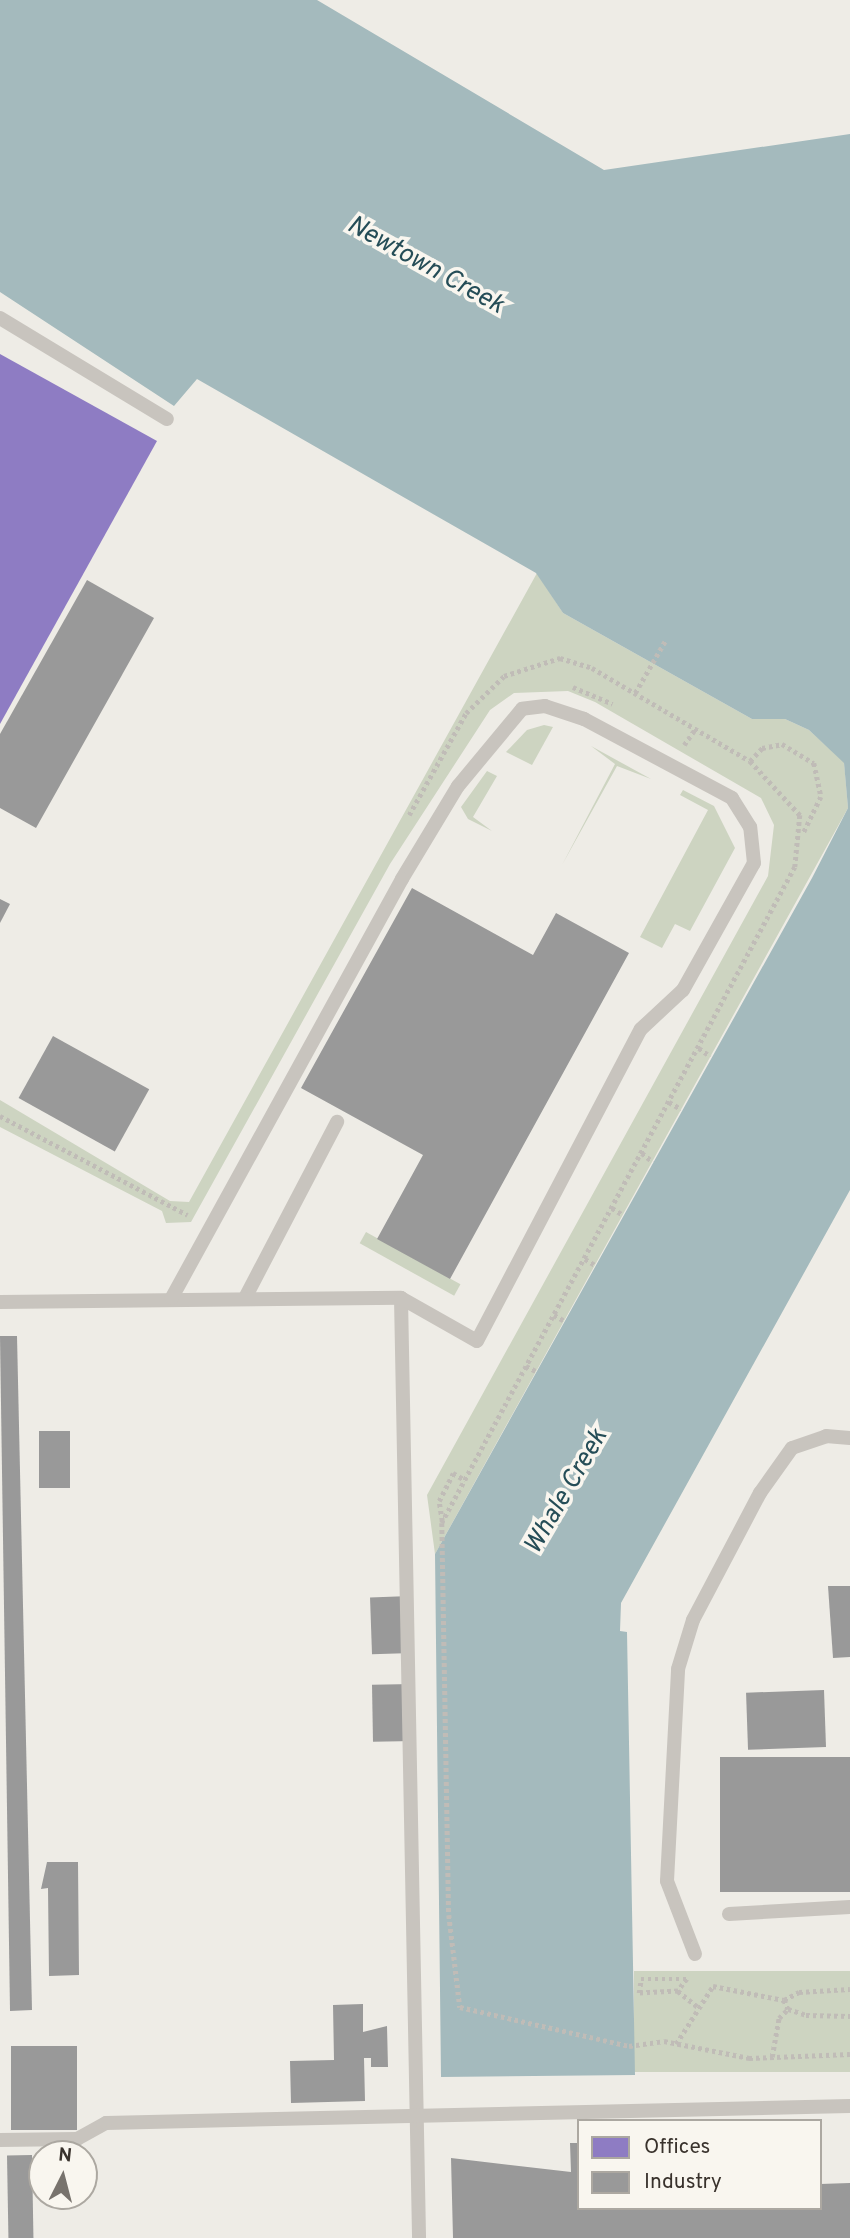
<!DOCTYPE html>
<style>
body{margin:0}
#map{position:relative;width:850px;height:2238px;overflow:hidden;background:#eeece6;font-family:Overpass,sans-serif}
div>[style]{position:absolute}
.green>*{inset:0;background:#cdd4c1;transform-origin:0 0}
.water>*{inset:0;background:#a4babd}
.offices>*{inset:0;background:#8e7cc3}
.industry>*{inset:0;background:#999;transform-origin:0 0}
.path>*{height:4.5px;margin-top:-2.25px;transform-origin:0;background:repeating-linear-gradient(90deg,#c0bcb7 0 3.5px,transparent 0 7px)}
.service>*{height:14px;margin:-7px;padding:0 7px;transform-origin:7px;border-radius:7px;background:#c8c4be}
span{translate:-50% -50%;white-space:nowrap;text-align:center;line-height:1.15;-webkit-text-stroke:7px #f9f6ef;paint-order:stroke}
.water-label{font-size:26px;color:#254d57;font-style:italic}
.legend{position:absolute;left:577px;top:2119px;width:245px;height:91px;box-sizing:border-box;background:#f9f6ef;border:2px solid #aca8a1;margin:0;padding:9px 12px;list-style:none;font-size:21px;color:#39322c}
.legend li{display:flex;align-items:center;gap:14px;height:35px}
.legend b{width:35px;border:2px solid #aca8a1}
.north{position:absolute;left:28px;top:2140px;width:70px;height:70px;box-sizing:border-box;background:#f9f6ef;border:2px solid #aca8a1;border-radius:50%;rotate:6deg;font-size:19px;font-weight:700;line-height:28px;text-align:center;color:#39322c}
.north::after{content:'';display:block;margin:auto;width:24px;height:32px;background:#78736d;clip-path:polygon(50% 0,100% 100%,50% 72%,0 100%)}
</style>
<div id="map">
<div class="green">
<div style="clip-path:polygon(537px 573px,563px 613px,752px 719px,785px 719px,809px 730px,844px 762px,848px 808px,435px 1554px,427px 1495px,768px 876px,774px 825px,761px 798px,595px 702px,568px 691px,514px 693px,490px 710px,390px 864px,191px 1222px,166px 1223px,162px 1211px,0 1127px,0 1100px,170px 1201px,189px 1202px)"></div>
<div style="clip-path:polygon(544px 725px,553px 727px,532px 765px,506px 752px,527px 730px)"></div>
<div style="clip-path:polygon(591px 746px,651px 779px,617px 766px,562px 865px,615px 764px)"></div>
<div style="clip-path:polygon(487px 771px,497px 776px,473px 817px,492px 831px,468px 819px,461px 807px)"></div>
<div style="clip-path:polygon(683px 790px,714px 806px,735px 848px,690px 931px,675px 924px,662px 948px,640px 937px,708px 810px,680px 795px)"></div>
<div style="left:366px;top:1232px;width:108px;height:13px;rotate:29deg"></div>
<div style="left:850px;top:1971px;width:101px;height:216px;rotate:90deg"></div>
</div>
<div class="water">
<div style="clip-path:polygon(0 0,317px 0,604px 170px,850px 134px,850px 1190px,621px 1603px,620px 1631px,627px 1632px,635px 2075px,441px 2077px,435px 1554px,812px 878px,848px 808px,844px 763px,809px 730px,785px 719px,752px 719px,563px 613px,536px 573px,197px 379px,174px 406px,0 292px)"></div>
</div>
<div class="offices">
<div style="clip-path:polygon(0 354px,157px 441px,0 724px)"></div>
</div>
<div class="industry">
<div style="clip-path:polygon(87px 580px,154px 618px,36px 828px,0 808px,0 734px)"></div>
<div style="clip-path:polygon(412px 888px,533px 955px,556px 913px,629px 953px,450px 1279px,377px 1239px,423px 1155px,301px 1088px)"></div>
<div style="clip-path:polygon(0 899px,10px 904px,0 923px)"></div>
<div style="left:53px;top:1036px;width:110px;height:71px;rotate:29deg"></div>
<div style="clip-path:polygon(0 1336px,17px 1336px,32px 2010px,10px 2011px)"></div>
<div style="left:39px;top:1431px;width:31px;height:57px"></div>
<div style="clip-path:polygon(828px 1586px,850px 1586px,850px 1657px,833px 1658px)"></div>
<div style="left:410px;top:1596px;width:57px;height:40px;rotate:88deg"></div>
<div style="left:413px;top:1684px;width:57px;height:41px;rotate:89deg"></div>
<div style="left:824px;top:1690px;width:57px;height:78px;rotate:88deg"></div>
<div style="left:850px;top:1757px;width:135px;height:130px;rotate:90deg"></div>
<div style="clip-path:polygon(47px 1862px,78px 1862px,79px 1975px,49px 1976px,48px 1888px,41px 1889px)"></div>
<div style="clip-path:polygon(363px 2004px,363px 2032px,387px 2026px,388px 2067px,371px 2067px,371px 2058px,364px 2058px,365px 2101px,291px 2103px,290px 2061px,334px 2060px,333px 2005px)"></div>
<div style="left:11px;top:2046px;width:66px;height:84px"></div>
<div style="clip-path:polygon(570px 2143px,579px 2143px,579px 2208px,820px 2208px,820px 2184px,850px 2183px,850px 2238px,453px 2238px,451px 2158px,571px 2172px)"></div>
<div style="left:32px;top:2155px;width:83px;height:25px;rotate:89deg"></div>
</div>
<div class="path">
<div style="left:573px;top:687px;width:43px;rotate:23deg"></div>
<div style="left:635px;top:693px;width:60px;rotate:-60deg"></div>
<div style="left:684px;top:745px;width:19px;rotate:-55deg"></div>
<div style="left:750px;top:761px;width:18px;rotate:-47deg"></div>
<div style="left:762px;top:748px;width:20px;rotate:-11deg"></div>
<div style="left:782px;top:744px;width:37px;rotate:31deg"></div>
<div style="left:814px;top:763px;width:35px;rotate:78deg"></div>
<div style="left:821px;top:797px;width:41px;rotate:115.9deg"></div>
<div style="left:409px;top:815px;width:117px;rotate:-60.8deg"></div>
<div style="left:466px;top:713px;width:53px;rotate:-44.2deg"></div>
<div style="left:504px;top:676px;width:59px;rotate:-17.8deg"></div>
<div style="left:560px;top:658px;width:34px;rotate:17deg"></div>
<div style="left:592px;top:668px;width:183px;rotate:30.5deg"></div>
<div style="left:750px;top:761px;width:74px;rotate:47.2deg"></div>
<div style="left:800px;top:815px;width:52px;rotate:95.5deg"></div>
<div style="left:795px;top:867px;width:745px;rotate:118.29deg"></div>
<div style="left:442px;top:1523px;width:392px;rotate:89deg"></div>
<div style="left:449px;top:1915px;width:93px;rotate:83.2deg"></div>
<div style="left:460px;top:2007px;width:173px;rotate:13deg"></div>
<div style="left:629px;top:2046px;width:35px;rotate:-8deg"></div>
<div style="left:664px;top:2041px;width:87px;rotate:11.3deg"></div>
<div style="left:749px;top:2058px;width:101px;rotate:-2.3deg"></div>
<div style="left:699px;top:1048px;width:14px;rotate:36deg"></div>
<div style="left:669px;top:1102px;width:14px;rotate:30deg"></div>
<div style="left:0;top:1116px;width:212px;rotate:27.8deg"></div>
<div style="left:642px;top:1153px;width:14px;rotate:39deg"></div>
<div style="left:612px;top:1208px;width:13px;rotate:32deg"></div>
<div style="left:585px;top:1259px;width:12px;rotate:31deg"></div>
<div style="left:554px;top:1315px;width:13px;rotate:29deg"></div>
<div style="left:526px;top:1366px;width:11px;rotate:27deg"></div>
<div style="left:442px;top:1521px;width:20px;rotate:-99deg"></div>
<div style="left:439px;top:1501px;width:31px;rotate:-63deg"></div>
<div style="left:453px;top:1473px;width:14px;rotate:30deg"></div>
<div style="left:678px;top:1991px;width:39px;rotate:177deg"></div>
<div style="left:639px;top:1993px;width:14px;rotate:-82deg"></div>
<div style="left:641px;top:1979px;width:46px"></div>
<div style="left:687px;top:1979px;width:15px;rotate:127deg"></div>
<div style="left:678px;top:1991px;width:26px;rotate:39deg"></div>
<div style="left:784px;top:2000px;width:10px;rotate:66deg"></div>
<div style="left:788px;top:2009px;width:19px;rotate:18deg"></div>
<div style="left:806px;top:2015px;width:44px;rotate:1.3deg"></div>
<div style="left:676px;top:2044px;width:69px;rotate:-57.5deg"></div>
<div style="left:713px;top:1986px;width:72px;rotate:11.2deg"></div>
<div style="left:784px;top:2000px;width:17px;rotate:-28deg"></div>
<div style="left:799px;top:1992px;width:51px;rotate:-3.4deg"></div>
<div style="left:772px;top:2057px;width:40px;rotate:-80deg"></div>
<div style="left:779px;top:2018px;width:13px;rotate:-45deg"></div>
</div>
<div class="service">
<div style="left:0;top:318px;width:195px;rotate:31.2deg"></div>
<div style="left:245px;top:1298px;width:199px;rotate:-62.4deg"></div>
<div style="left:401px;top:1298px;width:940px;rotate:88.9deg"></div>
<div style="left:0;top:1302px;width:401px;rotate:-0.6deg"></div>
<div style="left:401px;top:1298px;width:87px;rotate:29.5deg"></div>
<div style="left:477px;top:1341px;width:352px;rotate:-62.3deg"></div>
<div style="left:641px;top:1029px;width:57px;rotate:-42.9deg"></div>
<div style="left:683px;top:990px;width:145px;rotate:-60.8deg"></div>
<div style="left:754px;top:863px;width:36px;rotate:-96deg"></div>
<div style="left:750px;top:827px;width:34px;rotate:-122deg"></div>
<div style="left:732px;top:798px;width:168px;rotate:-151.9deg"></div>
<div style="left:584px;top:719px;width:41px;rotate:-161.6deg"></div>
<div style="left:545px;top:706px;width:23px;rotate:173deg"></div>
<div style="left:522px;top:709px;width:100px;rotate:129.7deg"></div>
<div style="left:458px;top:786px;width:109px;rotate:121.1deg"></div>
<div style="left:402px;top:879px;width:478px;rotate:118.8deg"></div>
<div style="left:729px;top:1914px;width:121px;rotate:-3.3deg"></div>
<div style="left:695px;top:1954px;width:78px;rotate:-111deg"></div>
<div style="left:667px;top:1881px;width:212px;rotate:-87deg"></div>
<div style="left:678px;top:1669px;width:51px;rotate:-73deg"></div>
<div style="left:693px;top:1620px;width:144px;rotate:-62.2deg"></div>
<div style="left:760px;top:1493px;width:55px;rotate:-54.6deg"></div>
<div style="left:792px;top:1448px;width:36px;rotate:-19deg"></div>
<div style="left:826px;top:1436px;width:24px;rotate:5deg"></div>
<div style="left:0;top:2140px;width:77px;rotate:-0.7deg"></div>
<div style="left:77px;top:2139px;width:33px;rotate:-29deg"></div>
<div style="left:106px;top:2123px;width:744px;rotate:-1.31deg"></div>
</div>
<div class="water-label">
<span style="left:425px;top:266px;rotate:29deg">Newtown Creek</span>
<span style="left:567px;top:1492px;rotate:-60deg">Whale Creek</span>
</div>
<ul class="legend">
<li><b style="height:19px;background:#8e7cc3"></b>Offices</li>
<li><b style="height:19px;background:#999"></b>Industry</li>
</ul>
<div class="north">N</div>
</div>
